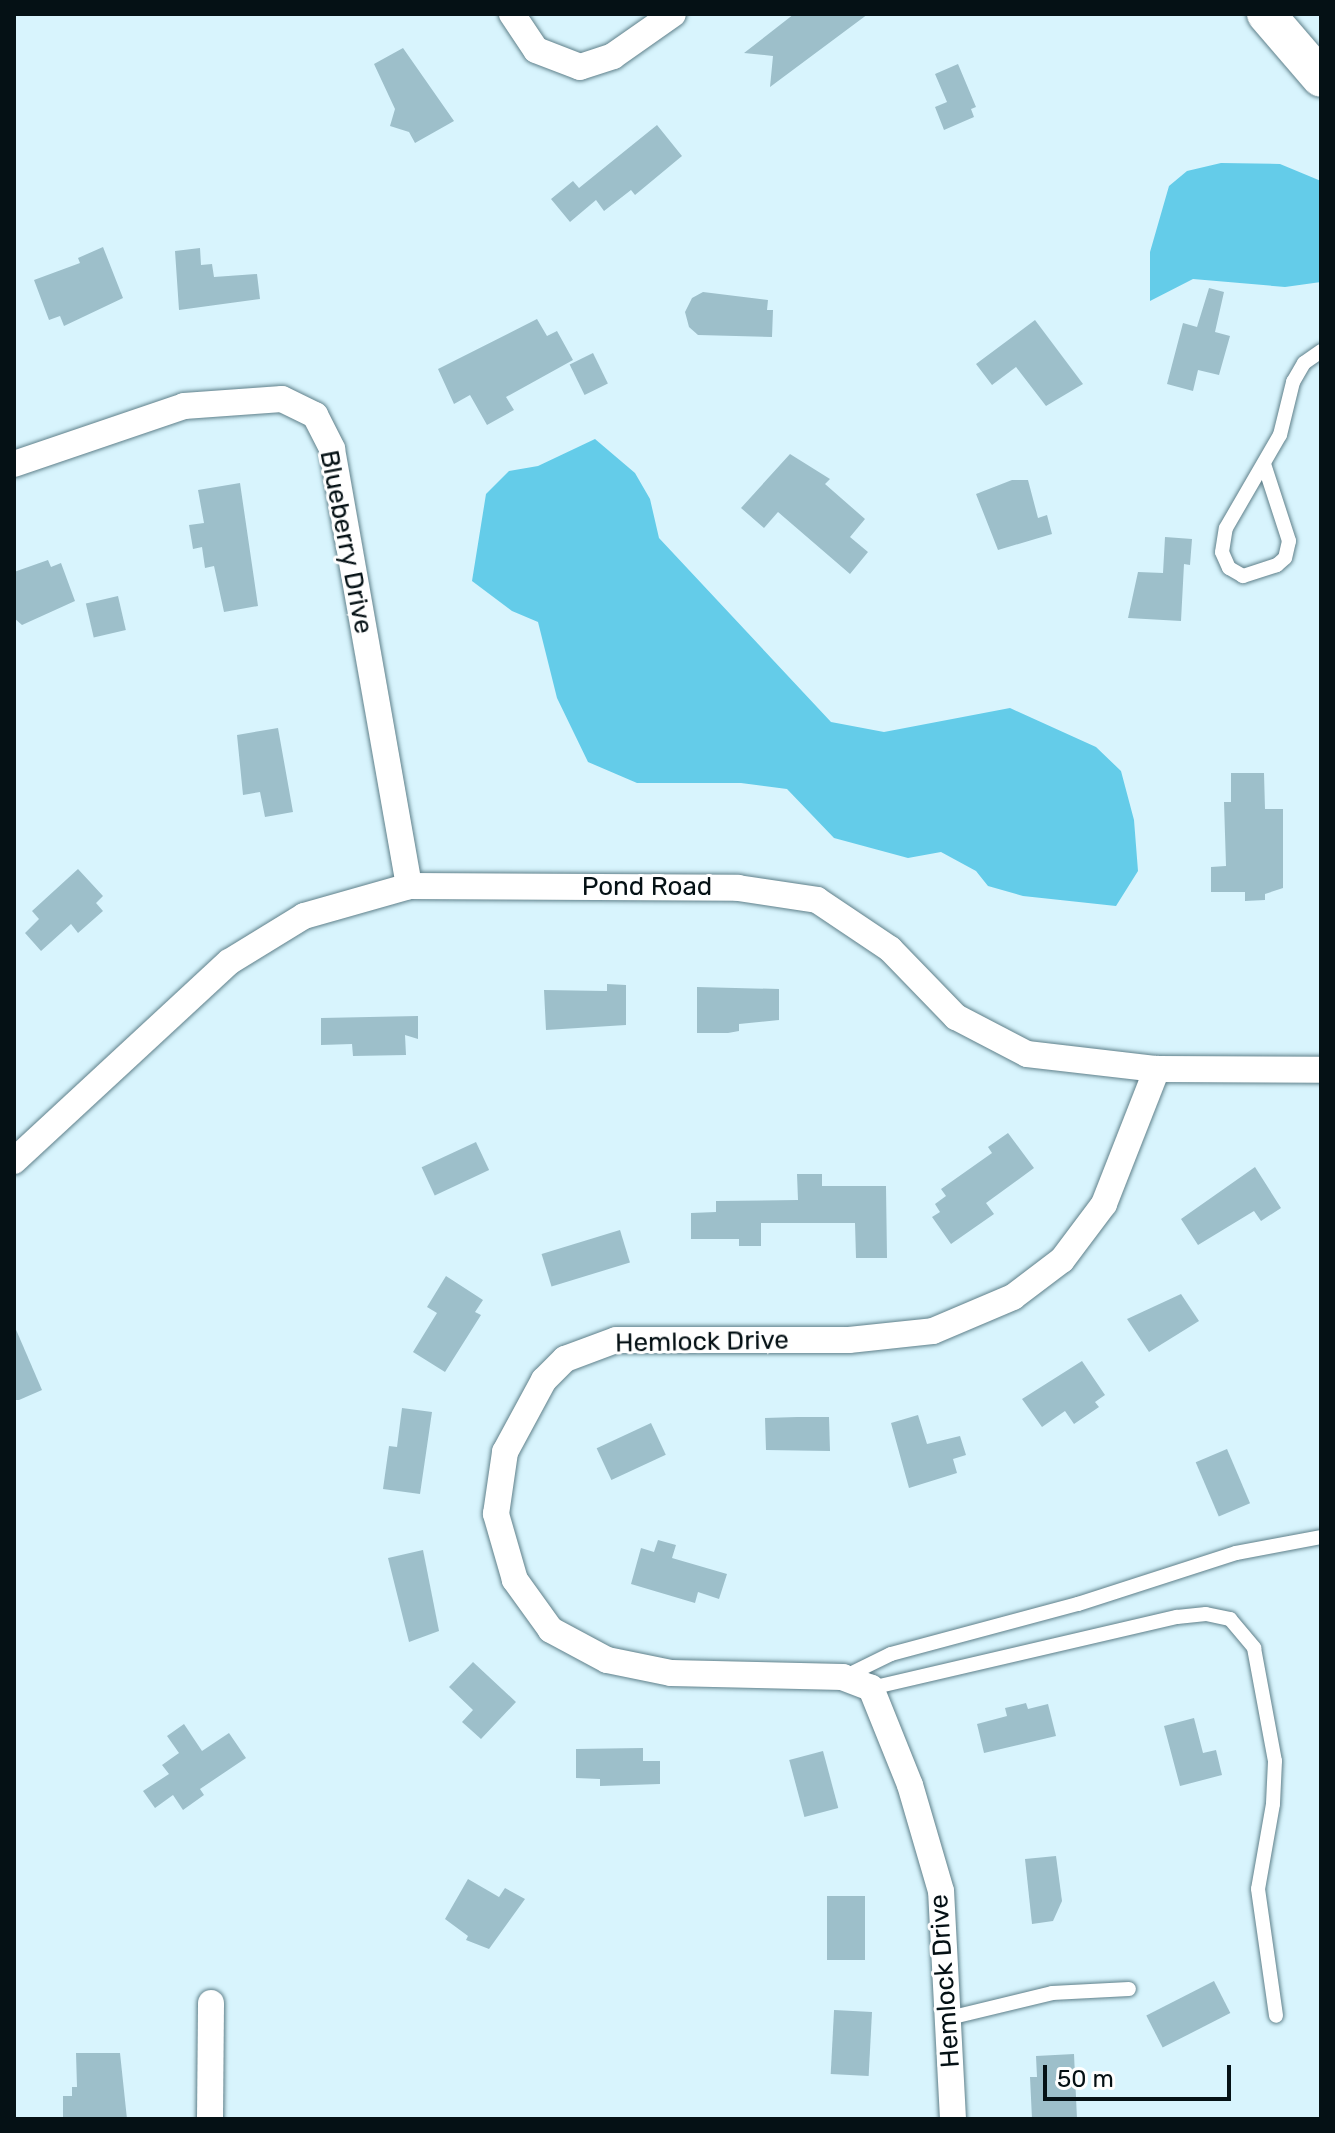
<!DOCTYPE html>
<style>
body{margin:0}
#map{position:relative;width:1335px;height:2133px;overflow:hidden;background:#d8f4fd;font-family:Rubik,sans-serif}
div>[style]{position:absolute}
.water>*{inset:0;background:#64cce9}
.building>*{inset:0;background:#9dbfca;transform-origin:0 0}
.roads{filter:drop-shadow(0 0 2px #5f808a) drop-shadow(0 0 2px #5f808a)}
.lane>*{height:14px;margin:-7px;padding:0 7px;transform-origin:7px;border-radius:7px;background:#fff}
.street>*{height:26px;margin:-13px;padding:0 13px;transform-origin:13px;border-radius:13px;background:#fff}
.secondary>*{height:38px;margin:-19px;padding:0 19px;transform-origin:19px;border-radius:19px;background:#fff}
span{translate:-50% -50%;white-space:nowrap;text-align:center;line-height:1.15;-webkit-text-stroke:6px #fff;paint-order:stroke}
.street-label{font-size:26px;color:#051115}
.frame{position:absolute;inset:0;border:16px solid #051115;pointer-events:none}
.scale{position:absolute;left:1043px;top:2065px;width:188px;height:36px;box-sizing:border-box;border:4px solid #051115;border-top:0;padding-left:10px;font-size:24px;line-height:28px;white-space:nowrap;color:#051115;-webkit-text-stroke:6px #fff;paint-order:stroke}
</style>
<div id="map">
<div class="water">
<div style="clip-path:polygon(1221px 163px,1280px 164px,1321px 181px,1321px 282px,1285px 287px,1193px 279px,1150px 301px,1150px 252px,1169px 186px,1187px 171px)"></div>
<div style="clip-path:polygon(595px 439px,635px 473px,650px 499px,659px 538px,831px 722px,884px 732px,1010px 708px,1096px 747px,1121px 771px,1134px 820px,1138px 871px,1116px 906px,1023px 896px,988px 886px,976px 871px,941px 852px,908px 858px,834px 838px,787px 789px,741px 783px,637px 783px,588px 762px,557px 698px,538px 622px,512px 611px,472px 581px,486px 494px,509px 471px,538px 466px)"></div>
</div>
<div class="building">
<div style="clip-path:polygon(794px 14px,868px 14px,770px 87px,773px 56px,744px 53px)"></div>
<div style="clip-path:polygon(403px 48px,454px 121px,415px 143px,409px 132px,390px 126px,395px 109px,374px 64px)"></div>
<div style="clip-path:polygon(958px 64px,976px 107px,971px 109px,974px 117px,944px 130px,935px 107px,947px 102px,935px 74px)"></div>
<div style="clip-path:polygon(657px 125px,682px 156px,635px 195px,631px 190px,604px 211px,596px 200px,570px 222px,551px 199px,573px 181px,579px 188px)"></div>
<div style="clip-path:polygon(103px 247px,123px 298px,64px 326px,60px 316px,49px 320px,34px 280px,80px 263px,78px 258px)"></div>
<div style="clip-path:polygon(200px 248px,201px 265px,212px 264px,214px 277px,257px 274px,260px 299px,179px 310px,175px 251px)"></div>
<div style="clip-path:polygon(1209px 288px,1224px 292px,1215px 332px,1230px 336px,1219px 375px,1198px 370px,1193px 391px,1167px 384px,1183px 323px,1197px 327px)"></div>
<div style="clip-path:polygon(703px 292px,768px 300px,767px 310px,773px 310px,772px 337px,698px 335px,689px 327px,685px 312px,692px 298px)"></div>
<div style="clip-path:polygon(537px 319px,547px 336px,557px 331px,573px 360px,506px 397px,514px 410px,487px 425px,470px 395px,454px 404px,438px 369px)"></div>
<div style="clip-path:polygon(1035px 320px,1083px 384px,1046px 406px,1016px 367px,992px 385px,976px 364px)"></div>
<div style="left:593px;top:353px;width:34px;height:26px;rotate:64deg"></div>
<div style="clip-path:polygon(790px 454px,830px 479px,825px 484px,865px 519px,850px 537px,868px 552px,850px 574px,778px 512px,764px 528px,741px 508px)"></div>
<div style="clip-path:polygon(1012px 480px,1028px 480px,1038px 518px,1047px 515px,1052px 534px,998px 550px,976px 494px)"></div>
<div style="clip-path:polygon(240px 483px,258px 606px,224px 612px,214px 566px,205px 568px,202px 547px,193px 549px,189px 525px,204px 523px,198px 490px)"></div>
<div style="clip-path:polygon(1165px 537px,1192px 539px,1190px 565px,1184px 564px,1181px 621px,1128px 618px,1138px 572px,1163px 573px)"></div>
<div style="clip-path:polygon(48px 560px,51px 567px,61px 563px,75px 601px,22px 625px,14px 618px,14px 572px)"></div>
<div style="left:118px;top:596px;width:35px;height:33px;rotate:77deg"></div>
<div style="clip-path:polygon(278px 728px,293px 812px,265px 817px,260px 792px,243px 795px,237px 735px)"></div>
<div style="clip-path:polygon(1231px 773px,1264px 773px,1265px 809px,1283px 809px,1283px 888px,1265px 894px,1265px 900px,1245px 901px,1245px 892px,1211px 892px,1211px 867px,1226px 866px,1224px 802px,1231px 802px)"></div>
<div style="clip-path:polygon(78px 869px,103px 896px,96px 903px,103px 911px,78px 933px,71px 924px,41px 951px,25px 933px,39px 919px,32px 911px)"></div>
<div style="clip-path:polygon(607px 984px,626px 985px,626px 1025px,546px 1030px,544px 990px,607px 991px)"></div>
<div style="clip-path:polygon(697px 987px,779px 989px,779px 1020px,739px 1024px,739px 1031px,728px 1033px,697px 1033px)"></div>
<div style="clip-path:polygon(418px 1016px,418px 1039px,405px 1035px,406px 1055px,353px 1056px,352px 1044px,321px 1045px,321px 1018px)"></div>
<div style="clip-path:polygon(1008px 1133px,1034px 1168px,986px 1203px,994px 1214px,951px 1244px,932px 1217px,940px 1212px,935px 1204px,946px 1196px,941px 1189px,992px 1153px,988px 1147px)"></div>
<div style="left:476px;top:1142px;width:31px;height:60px;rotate:65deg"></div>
<div style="clip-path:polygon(1255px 1167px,1281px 1208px,1261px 1221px,1254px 1211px,1198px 1245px,1181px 1219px)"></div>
<div style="clip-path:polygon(797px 1174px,822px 1174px,822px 1186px,886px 1186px,887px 1258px,856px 1258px,855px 1223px,761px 1223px,761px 1246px,739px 1246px,739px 1239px,691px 1239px,691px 1213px,716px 1212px,716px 1201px,798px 1200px)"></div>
<div style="left:620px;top:1230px;width:34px;height:82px;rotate:73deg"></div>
<div style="clip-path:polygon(446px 1276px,483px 1300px,475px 1312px,481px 1315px,445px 1372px,413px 1352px,437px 1313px,427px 1307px)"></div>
<div style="clip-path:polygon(1181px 1294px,1199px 1321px,1149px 1352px,1127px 1319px)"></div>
<div style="clip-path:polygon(14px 1325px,42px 1390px,19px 1400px,14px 1400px)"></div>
<div style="clip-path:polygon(1082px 1361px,1105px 1395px,1095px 1402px,1099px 1407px,1074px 1424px,1065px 1411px,1042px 1427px,1022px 1399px)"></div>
<div style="clip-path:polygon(402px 1408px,432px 1412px,420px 1494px,383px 1489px,389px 1446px,397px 1447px)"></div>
<div style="clip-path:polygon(918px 1415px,927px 1444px,960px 1436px,966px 1455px,953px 1459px,957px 1473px,909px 1488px,891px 1423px)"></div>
<div style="clip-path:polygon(797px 1417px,829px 1417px,830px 1451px,766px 1450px,765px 1418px)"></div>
<div style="left:651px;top:1423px;width:35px;height:60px;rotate:65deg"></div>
<div style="left:1227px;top:1449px;width:59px;height:34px;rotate:67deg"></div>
<div style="clip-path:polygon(658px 1540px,676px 1545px,672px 1558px,727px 1574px,719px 1599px,698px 1592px,695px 1603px,631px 1584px,641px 1548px,654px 1552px)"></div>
<div style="clip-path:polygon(423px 1550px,439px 1631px,409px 1642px,388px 1558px)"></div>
<div style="clip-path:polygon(473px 1662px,516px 1702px,481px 1739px,462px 1722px,473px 1710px,449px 1687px)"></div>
<div style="clip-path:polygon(1026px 1703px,1028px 1709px,1048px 1704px,1056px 1736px,984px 1753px,977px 1724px,1007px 1716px,1005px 1708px)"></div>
<div style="clip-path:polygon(1194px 1718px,1203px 1753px,1216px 1750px,1222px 1775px,1180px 1786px,1164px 1726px)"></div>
<div style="clip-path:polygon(184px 1724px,202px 1751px,229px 1733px,246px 1758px,200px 1789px,204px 1795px,183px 1810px,173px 1795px,155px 1808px,143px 1791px,169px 1774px,162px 1765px,179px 1753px,167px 1736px)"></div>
<div style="clip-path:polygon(643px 1748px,643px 1761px,660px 1761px,660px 1784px,600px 1786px,600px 1779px,576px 1778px,576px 1749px)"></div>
<div style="left:823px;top:1751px;width:59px;height:35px;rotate:75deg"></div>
<div style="clip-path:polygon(1056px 1856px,1062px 1901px,1053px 1921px,1032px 1924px,1025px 1859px)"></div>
<div style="clip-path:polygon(468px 1879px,499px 1897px,505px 1888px,525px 1899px,489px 1949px,466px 1940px,468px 1936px,445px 1919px)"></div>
<div style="left:865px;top:1896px;width:64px;height:38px;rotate:90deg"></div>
<div style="left:1214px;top:1981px;width:36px;height:76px;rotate:63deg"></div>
<div style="left:872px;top:2012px;width:64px;height:38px;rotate:93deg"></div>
<div style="clip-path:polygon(76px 2053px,120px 2053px,127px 2119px,63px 2119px,63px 2096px,72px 2096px,72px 2087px,77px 2087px)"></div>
<div style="clip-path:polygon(1074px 2054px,1077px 2119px,1032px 2119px,1030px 2077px,1037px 2077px,1036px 2056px)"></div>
</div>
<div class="roads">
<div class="lane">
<div style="left:1264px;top:464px;width:81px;rotate:72deg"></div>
<div style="left:1289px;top:541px;width:17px;rotate:103deg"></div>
<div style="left:1285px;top:558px;width:11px;rotate:139deg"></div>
<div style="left:1277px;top:565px;width:36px;rotate:162deg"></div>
<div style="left:1243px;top:576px;width:16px;rotate:-150deg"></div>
<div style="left:1229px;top:568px;width:17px;rotate:-114deg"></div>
<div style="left:1222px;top:552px;width:24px;rotate:-81deg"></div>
<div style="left:1226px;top:528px;width:108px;rotate:-59.9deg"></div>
<div style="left:1280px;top:435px;width:55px;rotate:-76.2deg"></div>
<div style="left:1293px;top:382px;width:22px;rotate:-60deg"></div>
<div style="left:1304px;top:363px;width:21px;rotate:-35deg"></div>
<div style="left:844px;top:1677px;width:52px;rotate:-26.1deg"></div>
<div style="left:891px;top:1654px;width:194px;rotate:-15deg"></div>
<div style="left:1078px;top:1604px;width:166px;rotate:-17.9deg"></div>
<div style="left:1236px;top:1553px;width:86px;rotate:-10.7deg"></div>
<div style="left:871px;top:1688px;width:314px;rotate:-13.1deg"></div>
<div style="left:1177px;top:1617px;width:29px;rotate:-6deg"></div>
<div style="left:1206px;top:1614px;width:25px;rotate:12deg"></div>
<div style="left:1230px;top:1619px;width:38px;rotate:50deg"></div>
<div style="left:1254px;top:1648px;width:115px;rotate:79.5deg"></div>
<div style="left:1275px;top:1761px;width:43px;rotate:92.7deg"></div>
<div style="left:1273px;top:1804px;width:86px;rotate:100deg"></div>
<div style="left:1258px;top:1889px;width:128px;rotate:81.9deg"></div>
<div style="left:949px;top:2018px;width:106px;rotate:-13.6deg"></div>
<div style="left:1052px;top:1993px;width:77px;rotate:-3deg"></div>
</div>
<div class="street">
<div style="left:512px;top:14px;width:43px;rotate:56.3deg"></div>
<div style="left:536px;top:50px;width:47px;rotate:21.1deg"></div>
<div style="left:580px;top:67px;width:35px;rotate:-18deg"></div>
<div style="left:613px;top:56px;width:73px;rotate:-35deg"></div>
<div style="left:14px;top:464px;width:180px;rotate:-18.8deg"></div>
<div style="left:184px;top:406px;width:98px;rotate:-4.1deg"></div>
<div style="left:282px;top:399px;width:37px;rotate:26deg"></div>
<div style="left:315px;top:415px;width:38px;rotate:63deg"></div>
<div style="left:332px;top:449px;width:444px;rotate:80deg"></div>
<div style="left:14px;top:1161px;width:293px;rotate:-42.8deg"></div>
<div style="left:229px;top:962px;width:88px;rotate:-31.5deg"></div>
<div style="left:304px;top:916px;width:109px;rotate:-15.9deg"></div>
<div style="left:409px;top:886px;width:329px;rotate:0.3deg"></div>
<div style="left:738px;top:888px;width:80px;rotate:8.6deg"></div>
<div style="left:817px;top:900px;width:88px;rotate:33.9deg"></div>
<div style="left:890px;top:949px;width:95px;rotate:45.9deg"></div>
<div style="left:956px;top:1017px;width:80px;rotate:27.5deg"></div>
<div style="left:1027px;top:1054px;width:131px;rotate:6.6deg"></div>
<div style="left:1157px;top:1069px;width:164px;rotate:0.3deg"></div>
<div style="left:210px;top:2119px;width:116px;rotate:-89.5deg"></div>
<div style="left:953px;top:2119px;width:228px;rotate:-93deg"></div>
<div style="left:941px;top:1891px;width:110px;rotate:-106.3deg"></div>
<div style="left:910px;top:1785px;width:105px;rotate:-111.9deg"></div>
<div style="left:871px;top:1688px;width:30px;rotate:-159deg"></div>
<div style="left:843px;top:1677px;width:172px;rotate:-178.7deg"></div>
<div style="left:671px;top:1673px;width:65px;rotate:-168.5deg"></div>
<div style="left:607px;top:1660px;width:64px;rotate:-151.8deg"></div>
<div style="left:551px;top:1630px;width:62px;rotate:-125.8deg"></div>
<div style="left:515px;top:1580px;width:69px;rotate:-106.1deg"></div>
<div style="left:496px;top:1514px;width:63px;rotate:-81.7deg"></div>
<div style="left:505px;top:1452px;width:82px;rotate:-61.6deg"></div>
<div style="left:544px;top:1380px;width:30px;rotate:-45deg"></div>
<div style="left:565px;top:1359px;width:54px;rotate:-20.4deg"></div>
<div style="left:616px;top:1340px;width:233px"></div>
<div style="left:849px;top:1340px;width:84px;rotate:-6.1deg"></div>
<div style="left:933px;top:1331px;width:87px;rotate:-23deg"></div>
<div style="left:1013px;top:1297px;width:61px;rotate:-37.1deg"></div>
<div style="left:1062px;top:1260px;width:70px;rotate:-53.1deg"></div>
<div style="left:1104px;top:1204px;width:145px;rotate:-68.6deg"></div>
</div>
<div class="secondary">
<div style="left:1266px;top:14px;width:84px;rotate:49.3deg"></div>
</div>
</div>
<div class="street-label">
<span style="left:346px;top:542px;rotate:79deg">Blueberry Drive</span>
<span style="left:647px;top:887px">Pond Road</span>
<span style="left:702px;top:1342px;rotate:-1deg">Hemlock Drive</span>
<span style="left:945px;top:1981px;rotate:-94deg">Hemlock Drive</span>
</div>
<div class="frame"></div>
<div class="scale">50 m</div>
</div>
